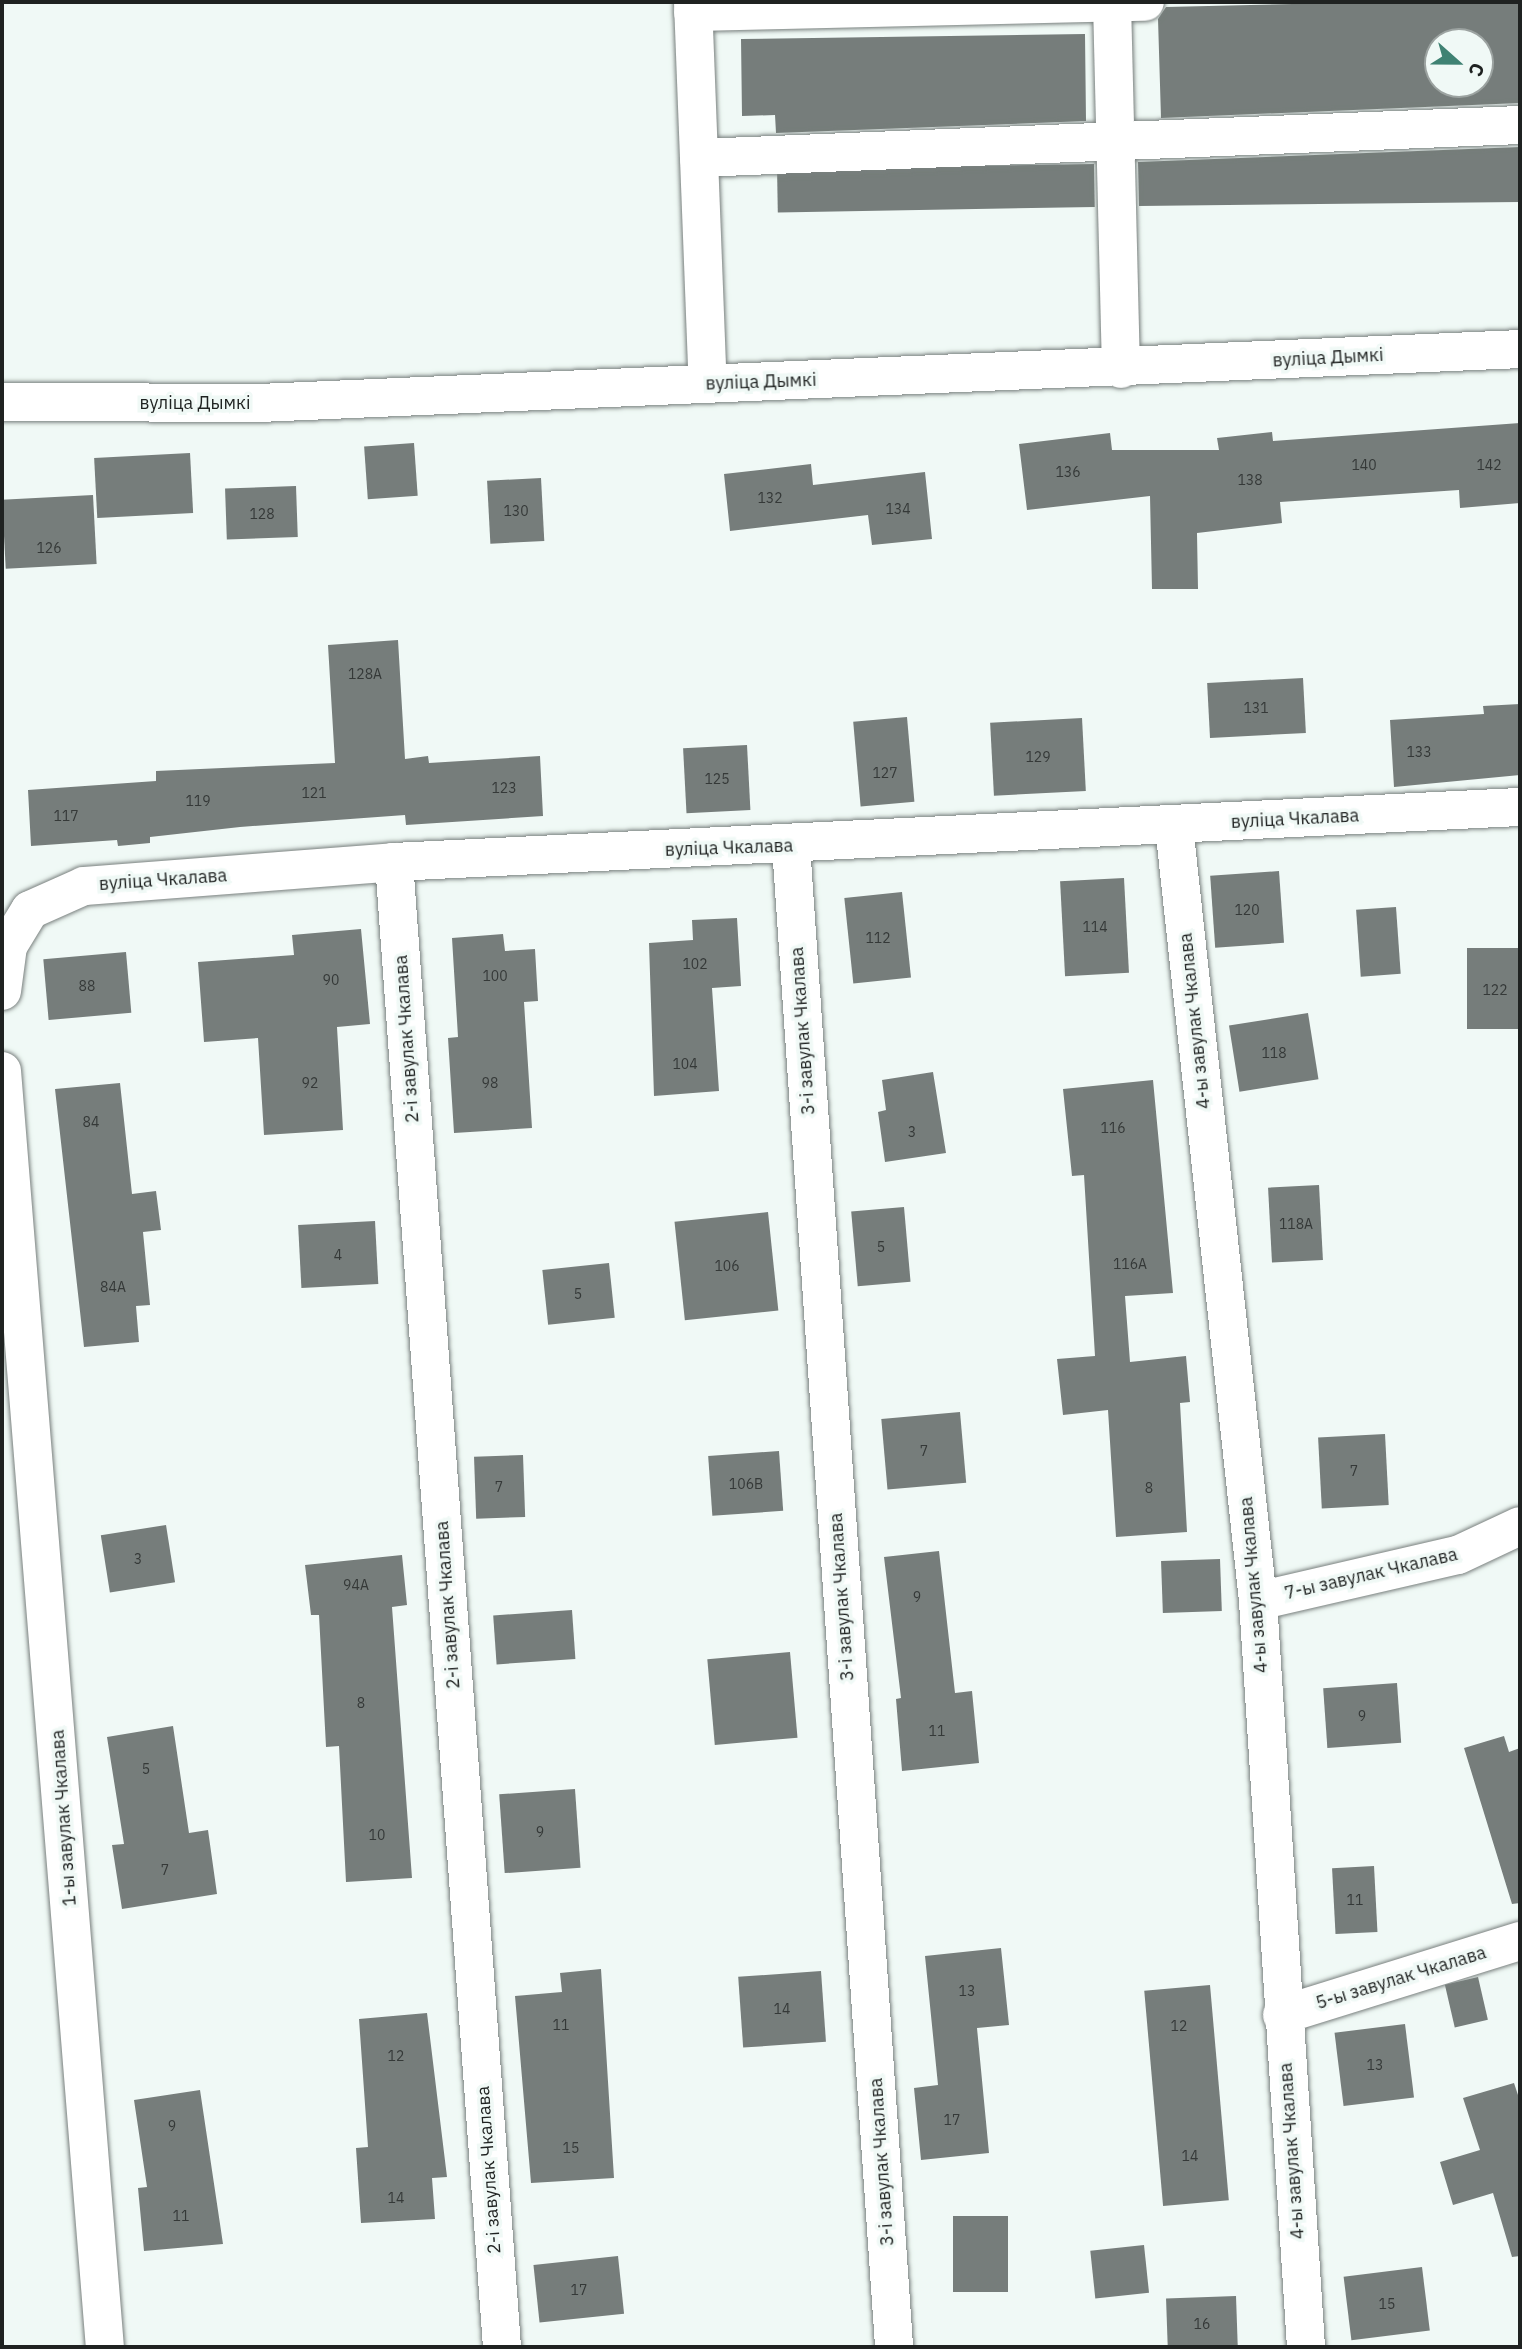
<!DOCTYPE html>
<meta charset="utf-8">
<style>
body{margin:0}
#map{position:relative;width:1522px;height:2349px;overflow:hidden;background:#f0f9f6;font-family:"IBM Plex Sans",sans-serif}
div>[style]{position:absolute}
.building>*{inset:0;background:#767d7b;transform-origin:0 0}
.roads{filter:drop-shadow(0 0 2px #79807e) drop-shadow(0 0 2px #79807e)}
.minor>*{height:38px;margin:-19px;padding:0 19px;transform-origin:19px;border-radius:19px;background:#fff}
span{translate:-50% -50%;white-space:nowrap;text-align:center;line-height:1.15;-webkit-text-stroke:7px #f0f9f6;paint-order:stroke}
.number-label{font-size:14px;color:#353938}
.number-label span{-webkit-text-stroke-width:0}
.street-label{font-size:18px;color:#1f2221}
.frame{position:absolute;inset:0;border:4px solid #1f2221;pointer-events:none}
.north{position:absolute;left:1424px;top:28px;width:70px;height:70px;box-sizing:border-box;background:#f0f9f6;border:2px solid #9ca3a1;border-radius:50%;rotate:111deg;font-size:19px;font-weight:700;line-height:28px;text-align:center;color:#1f2221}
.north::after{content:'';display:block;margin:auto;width:24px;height:32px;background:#3f8273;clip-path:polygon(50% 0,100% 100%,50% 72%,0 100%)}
</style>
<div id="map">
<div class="building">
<div style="clip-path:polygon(evenodd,1382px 2px,1520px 2px,1520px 103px,1161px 118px,1158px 19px,1166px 7px,1382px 2px,1438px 42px,1480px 42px,1480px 84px,1438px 84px,1438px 42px)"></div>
<div style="clip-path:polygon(1085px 34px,1086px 121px,776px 133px,775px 115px,742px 116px,741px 39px)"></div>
<div style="clip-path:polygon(1520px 147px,1520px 202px,1139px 206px,1138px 162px)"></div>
<div style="left:1094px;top:164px;width:43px;height:317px;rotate:89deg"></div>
<div style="clip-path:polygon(1520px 423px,1520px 503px,1460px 508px,1459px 490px,1280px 502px,1282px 523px,1197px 533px,1198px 589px,1152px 589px,1150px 496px,1027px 510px,1019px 444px,1110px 433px,1112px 450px,1219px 450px,1217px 438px,1272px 432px,1273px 441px)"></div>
<div style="left:414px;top:443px;width:53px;height:50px;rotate:86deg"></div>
<div style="left:190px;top:453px;width:60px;height:96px;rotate:87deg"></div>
<div style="clip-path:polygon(811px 464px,813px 485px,925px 472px,932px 539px,872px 545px,868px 515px,730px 531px,724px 474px)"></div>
<div style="left:541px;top:478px;width:63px;height:54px;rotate:87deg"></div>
<div style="left:296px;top:486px;width:51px;height:71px;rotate:88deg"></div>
<div style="left:93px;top:495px;width:69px;height:91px;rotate:87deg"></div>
<div style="clip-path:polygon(398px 640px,405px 759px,428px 756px,429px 763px,540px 756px,543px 816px,406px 825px,405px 815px,240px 827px,150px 837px,150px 843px,118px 846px,117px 840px,31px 846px,28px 790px,156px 781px,156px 771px,335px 763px,328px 645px)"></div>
<div style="left:1303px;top:678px;width:55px;height:96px;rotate:87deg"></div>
<div style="clip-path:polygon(1520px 704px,1520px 775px,1394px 787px,1390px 720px,1484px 714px,1483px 706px)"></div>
<div style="left:907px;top:717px;width:85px;height:54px;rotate:85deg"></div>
<div style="left:1082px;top:718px;width:73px;height:92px;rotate:87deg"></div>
<div style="left:747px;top:745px;width:65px;height:64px;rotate:87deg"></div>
<div style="left:1279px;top:871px;width:72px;height:69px;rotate:86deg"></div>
<div style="left:1124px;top:878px;width:95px;height:64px;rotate:87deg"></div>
<div style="left:902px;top:892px;width:86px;height:58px;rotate:84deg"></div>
<div style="left:1396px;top:907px;width:67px;height:40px;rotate:86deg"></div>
<div style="clip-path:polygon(737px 918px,741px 986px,712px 988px,719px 1091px,654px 1096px,649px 943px,693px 940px,692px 920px)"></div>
<div style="clip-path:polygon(361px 929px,370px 1024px,337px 1027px,343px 1130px,264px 1135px,258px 1038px,204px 1042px,198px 962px,294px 955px,292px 935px)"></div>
<div style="clip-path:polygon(503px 934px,505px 951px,535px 949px,538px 1001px,524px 1002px,532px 1128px,454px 1133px,448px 1038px,458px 1037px,452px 938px)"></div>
<div style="left:1520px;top:948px;width:81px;height:53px;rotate:90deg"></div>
<div style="left:126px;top:952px;width:61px;height:83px;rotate:85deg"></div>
<div style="left:1308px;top:1013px;width:67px;height:80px;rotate:81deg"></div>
<div style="clip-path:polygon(933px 1072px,946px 1153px,885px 1162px,878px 1112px,886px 1110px,882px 1080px)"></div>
<div style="clip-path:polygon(1153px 1080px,1173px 1293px,1125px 1296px,1130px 1362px,1186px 1356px,1190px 1402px,1180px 1403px,1187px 1532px,1116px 1537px,1108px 1410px,1063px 1415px,1057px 1359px,1095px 1356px,1084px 1175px,1072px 1176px,1063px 1089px)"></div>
<div style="clip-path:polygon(120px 1083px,132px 1194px,156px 1191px,161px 1230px,143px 1232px,150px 1305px,136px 1306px,139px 1342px,84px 1347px,55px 1089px)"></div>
<div style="left:1319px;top:1185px;width:75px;height:51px;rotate:87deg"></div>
<div style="left:904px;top:1207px;width:75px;height:53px;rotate:85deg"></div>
<div style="left:768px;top:1212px;width:99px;height:94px;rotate:84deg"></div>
<div style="left:375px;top:1221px;width:63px;height:77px;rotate:87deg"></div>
<div style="left:609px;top:1263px;width:55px;height:67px;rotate:84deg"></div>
<div style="left:960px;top:1412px;width:71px;height:79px;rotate:85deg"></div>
<div style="left:1385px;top:1434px;width:71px;height:67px;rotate:87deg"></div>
<div style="left:779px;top:1451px;width:60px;height:71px;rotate:86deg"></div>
<div style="left:523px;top:1455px;width:62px;height:49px;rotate:88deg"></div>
<div style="left:166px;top:1525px;width:58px;height:66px;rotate:81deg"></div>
<div style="clip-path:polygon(939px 1551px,955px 1693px,972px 1691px,979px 1763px,902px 1771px,896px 1699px,901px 1698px,884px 1557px)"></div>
<div style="clip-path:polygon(402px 1555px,407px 1605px,392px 1607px,412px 1878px,346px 1882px,339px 1746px,326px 1747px,319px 1615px,311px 1615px,305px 1565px)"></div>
<div style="left:1220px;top:1559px;width:52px;height:59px;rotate:88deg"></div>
<div style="left:572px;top:1610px;width:49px;height:79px;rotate:86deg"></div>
<div style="left:790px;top:1652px;width:86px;height:83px;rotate:85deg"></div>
<div style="left:1397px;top:1683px;width:60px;height:74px;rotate:86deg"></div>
<div style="clip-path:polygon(173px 1726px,189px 1833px,208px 1830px,217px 1894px,122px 1909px,112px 1845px,124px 1844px,107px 1737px)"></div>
<div style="clip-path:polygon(1504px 1736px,1509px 1752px,1520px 1748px,1520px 1903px,1512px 1904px,1464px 1748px)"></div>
<div style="left:575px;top:1789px;width:79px;height:76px;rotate:86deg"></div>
<div style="left:1374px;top:1866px;width:66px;height:42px;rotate:87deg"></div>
<div style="clip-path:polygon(1001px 1948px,1009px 2025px,977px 2028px,989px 2153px,921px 2160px,914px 2088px,938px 2085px,925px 1956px)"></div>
<div style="clip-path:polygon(601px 1969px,614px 2178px,531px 2183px,515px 1996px,562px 1992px,560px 1973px)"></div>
<div style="left:821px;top:1971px;width:71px;height:83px;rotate:86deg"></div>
<div style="left:1478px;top:1977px;width:44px;height:34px;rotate:77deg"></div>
<div style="left:1210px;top:1985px;width:216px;height:66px;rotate:85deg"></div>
<div style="clip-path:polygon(427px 2013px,447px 2177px,432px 2178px,435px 2219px,361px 2223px,356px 2148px,368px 2147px,359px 2019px)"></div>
<div style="left:1405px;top:2024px;width:74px;height:71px;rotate:83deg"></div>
<div style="clip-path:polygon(1514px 2083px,1520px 2101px,1520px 2256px,1512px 2257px,1493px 2193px,1453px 2205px,1440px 2162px,1480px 2150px,1463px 2098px)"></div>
<div style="clip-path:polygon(200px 2090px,223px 2244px,144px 2251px,138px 2188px,147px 2187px,134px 2100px)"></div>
<div style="left:1008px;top:2216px;width:76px;height:55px;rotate:90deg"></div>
<div style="left:1144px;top:2245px;width:48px;height:54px;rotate:84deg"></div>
<div style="left:618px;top:2256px;width:58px;height:85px;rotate:84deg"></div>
<div style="left:1422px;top:2267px;width:64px;height:79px;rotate:83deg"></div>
<div style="left:1236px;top:2296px;width:51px;height:70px;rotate:88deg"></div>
</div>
<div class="roads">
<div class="minor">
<div style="left:693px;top:2px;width:382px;rotate:87.8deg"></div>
<div style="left:1112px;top:2px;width:367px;rotate:88.6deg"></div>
<div style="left:693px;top:12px;width:452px;rotate:-1.3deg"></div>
<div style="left:699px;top:158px;width:822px;rotate:-2.3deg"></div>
<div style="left:2px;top:402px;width:257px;rotate:0.2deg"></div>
<div style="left:259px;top:403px;width:1262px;rotate:-2.45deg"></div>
<div style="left:1174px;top:826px;width:780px;rotate:83.81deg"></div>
<div style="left:1258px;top:1601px;width:748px;rotate:86.32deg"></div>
<div style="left:791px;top:846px;width:1505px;rotate:86.07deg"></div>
<div style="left:394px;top:862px;width:1489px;rotate:85.84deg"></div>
<div style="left:2px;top:991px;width:45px;rotate:-82.4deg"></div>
<div style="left:8px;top:946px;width:42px;rotate:-58.6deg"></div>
<div style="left:30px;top:910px;width:59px;rotate:-24deg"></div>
<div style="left:84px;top:886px;width:311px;rotate:-4.4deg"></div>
<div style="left:394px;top:862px;width:1127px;rotate:-2.8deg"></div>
<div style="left:2px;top:1071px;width:1280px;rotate:85.39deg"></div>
<div style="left:1258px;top:1601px;width:205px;rotate:-13deg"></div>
<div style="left:1458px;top:1555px;width:68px;rotate:-25.1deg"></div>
<div style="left:1282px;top:2015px;width:249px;rotate:-17.3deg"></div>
</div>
</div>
<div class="number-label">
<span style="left:1364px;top:465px">140</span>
<span style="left:1489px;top:465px">142</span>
<span style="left:1068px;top:472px">136</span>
<span style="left:1250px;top:480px">138</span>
<span style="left:770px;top:498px">132</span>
<span style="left:898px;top:509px">134</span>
<span style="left:516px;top:511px">130</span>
<span style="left:262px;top:514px">128</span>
<span style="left:49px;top:548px">126</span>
<span style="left:365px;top:674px">128А</span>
<span style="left:1256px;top:708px">131</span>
<span style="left:1419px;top:752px">133</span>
<span style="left:1038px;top:757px">129</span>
<span style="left:885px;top:773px">127</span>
<span style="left:717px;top:779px">125</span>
<span style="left:504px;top:788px">123</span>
<span style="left:314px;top:793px">121</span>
<span style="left:198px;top:801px">119</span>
<span style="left:66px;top:816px">117</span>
<span style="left:1247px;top:910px">120</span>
<span style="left:1095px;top:927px">114</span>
<span style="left:878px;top:938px">112</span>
<span style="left:695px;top:964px">102</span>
<span style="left:495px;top:976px">100</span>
<span style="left:331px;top:980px">90</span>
<span style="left:87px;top:986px">88</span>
<span style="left:1495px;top:990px">122</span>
<span style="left:1274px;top:1053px">118</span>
<span style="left:685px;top:1064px">104</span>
<span style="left:310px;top:1083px">92</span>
<span style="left:490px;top:1083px">98</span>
<span style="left:91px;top:1122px">84</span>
<span style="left:1113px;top:1128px">116</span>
<span style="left:912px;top:1132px">3</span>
<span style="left:1296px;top:1224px">118А</span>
<span style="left:881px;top:1247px">5</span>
<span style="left:338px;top:1255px">4</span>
<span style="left:1130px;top:1264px">116А</span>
<span style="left:727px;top:1266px">106</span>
<span style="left:113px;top:1287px">84А</span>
<span style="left:578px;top:1294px">5</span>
<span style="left:924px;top:1451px">7</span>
<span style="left:1354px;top:1471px">7</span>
<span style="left:746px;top:1484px">106В</span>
<span style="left:499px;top:1487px">7</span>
<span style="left:1149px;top:1488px">8</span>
<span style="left:138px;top:1559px">3</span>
<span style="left:356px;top:1585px">94А</span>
<span style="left:917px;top:1597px">9</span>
<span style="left:361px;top:1703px">8</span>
<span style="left:1362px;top:1716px">9</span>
<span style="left:937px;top:1731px">11</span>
<span style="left:146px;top:1769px">5</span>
<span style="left:540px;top:1832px">9</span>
<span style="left:377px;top:1835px">10</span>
<span style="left:165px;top:1870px">7</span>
<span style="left:1355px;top:1900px">11</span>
<span style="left:967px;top:1991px">13</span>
<span style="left:782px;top:2009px">14</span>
<span style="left:561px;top:2025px">11</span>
<span style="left:1179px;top:2026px">12</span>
<span style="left:396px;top:2056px">12</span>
<span style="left:1375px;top:2065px">13</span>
<span style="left:952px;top:2120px">17</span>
<span style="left:172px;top:2126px">9</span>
<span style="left:571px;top:2148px">15</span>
<span style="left:1190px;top:2156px">14</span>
<span style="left:396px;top:2198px">14</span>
<span style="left:181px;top:2216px">11</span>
<span style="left:579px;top:2290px">17</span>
<span style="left:1387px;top:2304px">15</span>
<span style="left:1202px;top:2324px">16</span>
</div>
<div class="street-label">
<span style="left:1328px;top:358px;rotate:-3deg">вуліца Дымкі</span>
<span style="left:761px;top:382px;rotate:-2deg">вуліца Дымкі</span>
<span style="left:195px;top:403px">вуліца Дымкі</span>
<span style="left:1295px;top:819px;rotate:-3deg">вуліца Чкалава</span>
<span style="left:729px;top:848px;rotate:-2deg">вуліца Чкалава</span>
<span style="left:163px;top:880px;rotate:-4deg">вуліца Чкалава</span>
<span style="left:1195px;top:1021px;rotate:-96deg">4-ы завулак Чкалава</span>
<span style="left:803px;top:1031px;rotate:-94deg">3-і завулак Чкалава</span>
<span style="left:407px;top:1039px;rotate:-94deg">2-і завулак Чкалава</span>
<span style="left:1371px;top:1574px;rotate:-13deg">7-ы завулак Чкалава</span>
<span style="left:1254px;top:1585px;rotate:-95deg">4-ы завулак Чкалава</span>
<span style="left:842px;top:1597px;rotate:-94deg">3-і завулак Чкалава</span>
<span style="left:448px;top:1605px;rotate:-94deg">2-і завулак Чкалава</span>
<span style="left:64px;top:1818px;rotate:-94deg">1-ы завулак Чкалава</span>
<span style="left:1401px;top:1978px;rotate:-17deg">5-ы завулак Чкалава</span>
<span style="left:1292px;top:2151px;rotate:-94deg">4-ы завулак Чкалава</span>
<span style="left:882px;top:2162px;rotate:-94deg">3-і завулак Чкалава</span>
<span style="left:489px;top:2170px;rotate:-94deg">2-і завулак Чкалава</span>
</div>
<div class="frame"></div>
<div class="north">С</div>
</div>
